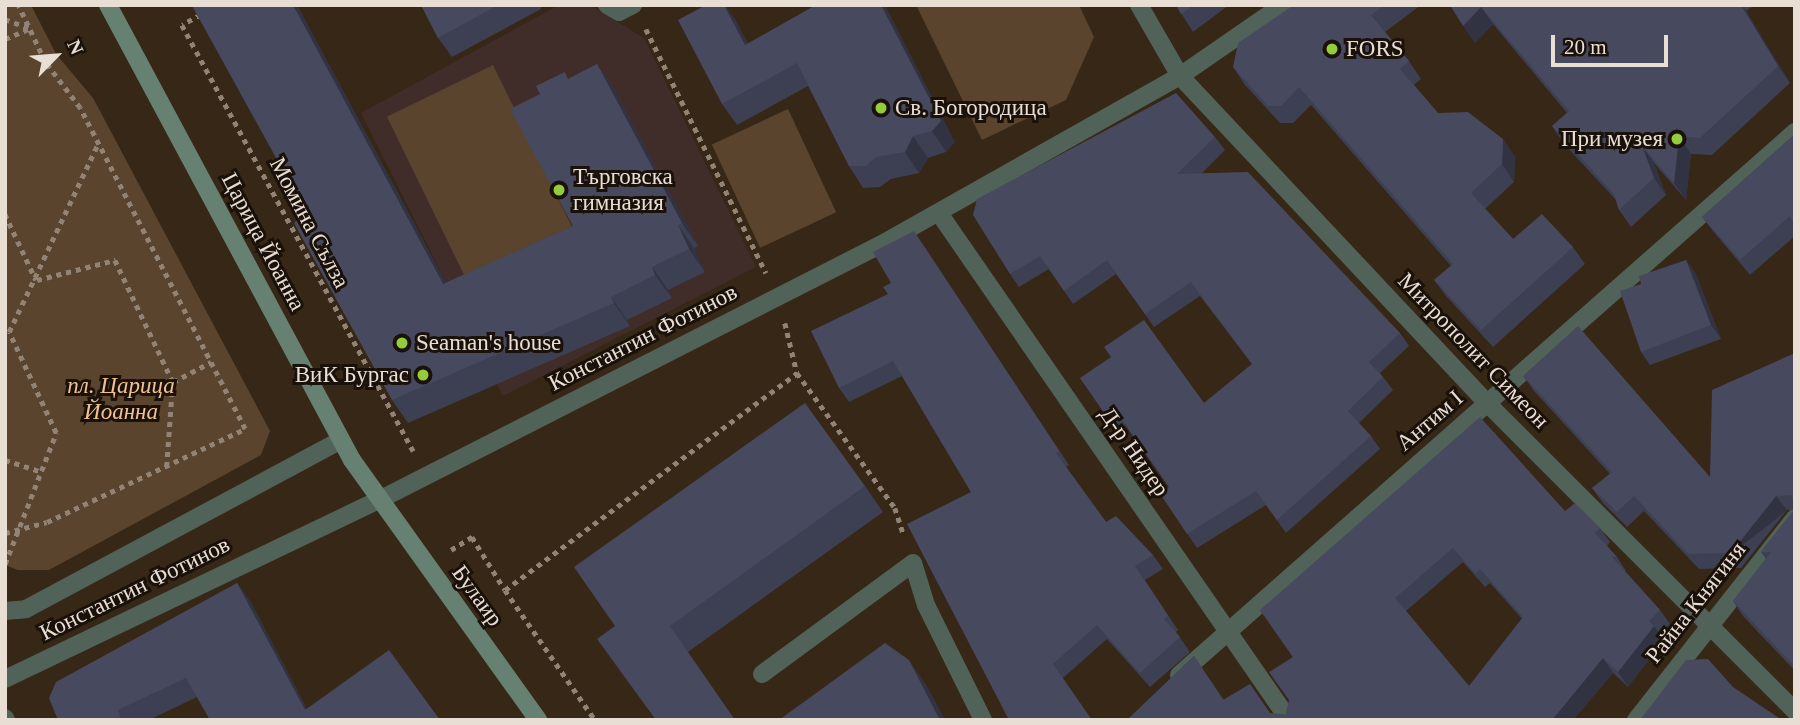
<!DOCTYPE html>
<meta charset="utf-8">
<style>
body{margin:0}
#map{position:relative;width:1800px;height:725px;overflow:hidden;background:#372716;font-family:Georgia,serif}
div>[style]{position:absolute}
.education>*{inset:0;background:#402c29}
.green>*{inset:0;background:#5a442d;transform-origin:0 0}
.path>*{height:4.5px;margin-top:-2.25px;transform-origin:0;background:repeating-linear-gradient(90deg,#918376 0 5px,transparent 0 10px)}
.lane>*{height:18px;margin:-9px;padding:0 9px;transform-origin:9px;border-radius:9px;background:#516259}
.street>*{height:18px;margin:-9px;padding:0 9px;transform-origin:9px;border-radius:9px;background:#516259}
.secondary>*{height:18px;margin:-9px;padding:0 9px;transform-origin:9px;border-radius:9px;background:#668172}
.wall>*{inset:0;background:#3d3f52}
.shaded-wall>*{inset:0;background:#323342;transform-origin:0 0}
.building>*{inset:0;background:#47495f}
.dots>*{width:19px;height:19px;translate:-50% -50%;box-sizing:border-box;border:4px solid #19110a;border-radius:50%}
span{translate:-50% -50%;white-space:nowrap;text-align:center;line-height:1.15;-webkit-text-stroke:6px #19110a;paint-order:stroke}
.poi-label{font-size:23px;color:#e9ded4}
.left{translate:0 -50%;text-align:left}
.right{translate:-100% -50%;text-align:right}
.street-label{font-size:23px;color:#e9ded4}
.park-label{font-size:23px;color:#f3c18e;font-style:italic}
.frame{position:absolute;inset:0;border:7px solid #e9ded4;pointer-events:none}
.north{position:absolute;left:21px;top:21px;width:70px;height:70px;-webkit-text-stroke:5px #19110a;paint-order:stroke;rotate:65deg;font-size:19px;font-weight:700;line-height:28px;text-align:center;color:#e9ded4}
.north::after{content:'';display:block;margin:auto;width:24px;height:32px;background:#e9ded4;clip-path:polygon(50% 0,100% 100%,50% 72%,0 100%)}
.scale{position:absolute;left:1551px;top:35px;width:117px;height:32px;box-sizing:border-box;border:4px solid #e9ded4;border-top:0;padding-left:9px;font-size:21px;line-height:24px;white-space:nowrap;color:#e9ded4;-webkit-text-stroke:5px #19110a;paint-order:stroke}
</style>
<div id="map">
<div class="education">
<div style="clip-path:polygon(559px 5px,590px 5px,644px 38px,756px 267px,503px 396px,361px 113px)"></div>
</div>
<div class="green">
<div style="clip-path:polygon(5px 5px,31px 5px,56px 54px,93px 98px,270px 431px,261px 455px,49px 570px,18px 570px,5px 565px)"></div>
<div style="clip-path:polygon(916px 5px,1079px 5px,1094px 37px,1066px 100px,982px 140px)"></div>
<div style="left:493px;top:65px;width:198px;height:118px;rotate:64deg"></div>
<div style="left:788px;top:109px;width:114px;height:84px;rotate:65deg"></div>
</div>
<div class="path">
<div style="left:201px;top:15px;width:21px;rotate:152deg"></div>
<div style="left:182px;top:25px;width:485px;rotate:61.5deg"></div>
<div style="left:5px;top:19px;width:25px;rotate:21deg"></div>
<div style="left:646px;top:29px;width:272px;rotate:63.8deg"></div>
<div style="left:5px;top:39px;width:26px;rotate:-23deg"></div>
<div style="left:5px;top:214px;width:73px;rotate:64.8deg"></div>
<div style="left:37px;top:280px;width:81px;rotate:-14.4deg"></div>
<div style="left:115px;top:260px;width:135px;rotate:64.6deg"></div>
<div style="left:173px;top:382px;width:84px;rotate:94.1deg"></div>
<div style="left:785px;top:323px;width:51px;rotate:76.5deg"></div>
<div style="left:797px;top:373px;width:167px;rotate:54deg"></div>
<div style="left:895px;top:508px;width:28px;rotate:72deg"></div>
<div style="left:173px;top:382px;width:43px;rotate:-27.8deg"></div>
<div style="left:5px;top:460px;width:38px;rotate:18deg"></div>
<div style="left:5px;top:533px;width:43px;rotate:-14.7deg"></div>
<div style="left:47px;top:522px;width:219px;rotate:-25.2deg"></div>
<div style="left:245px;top:429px;width:361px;rotate:-117.2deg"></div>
<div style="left:80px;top:108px;width:58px;rotate:-127.3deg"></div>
<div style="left:45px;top:62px;width:63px;rotate:-115.3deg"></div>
<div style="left:451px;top:550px;width:25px;rotate:-32deg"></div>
<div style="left:472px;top:537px;width:62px;rotate:58.1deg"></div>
<div style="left:505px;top:590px;width:364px;rotate:-36.6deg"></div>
<div style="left:5px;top:564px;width:141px;rotate:-68.7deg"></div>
<div style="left:56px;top:433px;width:111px;rotate:-115deg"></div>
<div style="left:9px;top:332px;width:208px;rotate:-64.7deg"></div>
<div style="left:505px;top:590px;width:158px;rotate:55.3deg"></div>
</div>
<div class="lane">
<div style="left:5px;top:611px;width:21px;rotate:-5deg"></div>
<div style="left:26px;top:609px;width:357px;rotate:-28.2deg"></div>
</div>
<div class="street">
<div style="left:607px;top:5px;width:14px;rotate:30deg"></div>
<div style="left:619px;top:12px;width:16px;rotate:-27deg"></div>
<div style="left:1139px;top:5px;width:82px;rotate:60deg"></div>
<div style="left:1180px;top:76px;width:449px;rotate:46.8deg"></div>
<div style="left:1487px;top:403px;width:436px;rotate:45deg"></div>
<div style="left:939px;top:213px;width:616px;rotate:55.38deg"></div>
<div style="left:762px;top:674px;width:187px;rotate:-36.3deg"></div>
<div style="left:913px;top:563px;width:44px;rotate:72.8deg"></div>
<div style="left:926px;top:605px;width:128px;rotate:63.6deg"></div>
<div style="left:1179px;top:675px;width:821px;rotate:-41.4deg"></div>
<div style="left:5px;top:679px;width:415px;rotate:-25.6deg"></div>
<div style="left:379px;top:500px;width:562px;rotate:-26.98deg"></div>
<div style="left:880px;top:245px;width:344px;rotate:-29.4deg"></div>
<div style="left:1180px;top:76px;width:125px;rotate:-34.6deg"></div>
<div style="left:5px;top:718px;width:2px;rotate:63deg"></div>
<div style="left:1636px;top:720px;width:257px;rotate:-51.8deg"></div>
</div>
<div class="secondary">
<div style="left:108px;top:5px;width:516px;rotate:61.8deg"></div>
<div style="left:352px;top:460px;width:320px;rotate:54.4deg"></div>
</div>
<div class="wall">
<div style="clip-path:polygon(187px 5px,297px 5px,446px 283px,573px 226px,540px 94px,597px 64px,613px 87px,698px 246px,694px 248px,705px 272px,668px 290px,672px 298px,627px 320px,630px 326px,408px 423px,392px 400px,306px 212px,192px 6px,188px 7px)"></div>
<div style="clip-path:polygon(421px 5px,541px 5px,541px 9px,452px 57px,438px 38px)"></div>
<div style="clip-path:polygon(816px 5px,955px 142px,946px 152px,928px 158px,919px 173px,891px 179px,880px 187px,863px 188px,849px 166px,808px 86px,737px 125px,722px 104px,735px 19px,748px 44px)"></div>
<div style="clip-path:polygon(1176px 5px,1229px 5px,1193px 32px)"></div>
<div style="clip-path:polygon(1294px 5px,1421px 5px,1385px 32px,1409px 61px,1421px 79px,1414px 85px,1438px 113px,1503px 139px,1515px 157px,1514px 182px,1485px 209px,1513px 239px,1573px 247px,1585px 264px,1493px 347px,1447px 297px,1434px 280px,1451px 266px,1311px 105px,1293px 123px,1280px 123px,1245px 85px,1233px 67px)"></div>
<div style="clip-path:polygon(1450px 5px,1755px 5px,1746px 11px,1790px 83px,1712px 155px,1691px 154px,1686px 200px,1654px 163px,1666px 195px,1631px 227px,1619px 210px,1616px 200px,1564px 144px,1552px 126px,1567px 113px,1493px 24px,1475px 43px)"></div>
<div style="clip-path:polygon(1795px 134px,1795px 236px,1750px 275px,1713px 231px,1702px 217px)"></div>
<div style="clip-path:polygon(1215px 137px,1225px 150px,1201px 174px,1400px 333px,1409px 346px,1380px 373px,1393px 390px,1359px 423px,1371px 436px,1380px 449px,1286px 533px,1266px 505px,1197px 548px,1159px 492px,1169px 487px,1125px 425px,1117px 431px,1080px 378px,1204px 403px,1252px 364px,1200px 296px,1154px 327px,1116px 274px,1073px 304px,1049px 269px,1019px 287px,1010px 274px)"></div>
<div style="clip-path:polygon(924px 246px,1069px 465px,1066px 467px,1106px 522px,1153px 555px,1163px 569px,1145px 580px,1178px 630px,1176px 632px,1190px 652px,1150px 687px,1107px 639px,1063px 678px,1009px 720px,971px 492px,902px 376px,849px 402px,839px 388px,888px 294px,891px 283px)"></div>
<div style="clip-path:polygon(1686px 260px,1696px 274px,1721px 339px,1650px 365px,1641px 352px,1641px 284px)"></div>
<div style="clip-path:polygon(1795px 353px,1795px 671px,1743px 616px,1733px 601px,1766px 559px,1761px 552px,1794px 510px,1787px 510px,1741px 568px,1699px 569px,1644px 511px,1627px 527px,1603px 503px,1592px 488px,1610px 474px,1534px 391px,1523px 376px,1710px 477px)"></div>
<div style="clip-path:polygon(865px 486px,883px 512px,688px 652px,597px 639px)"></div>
<div style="clip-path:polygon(evenodd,1565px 511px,1600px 528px,1610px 542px,1607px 546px,1617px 557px,1626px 571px,1625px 571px,1660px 610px,1670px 624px,1660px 634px,1664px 640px,1628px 687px,1613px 673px,1573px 720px,1127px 720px,1194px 656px,1224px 700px,1270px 713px,1286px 715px,1289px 700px,1293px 657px,1260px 610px,1565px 511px,1463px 562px,1485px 587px,1490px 583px,1522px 619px,1469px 686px,1406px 611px,1463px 562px)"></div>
<div style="clip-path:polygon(237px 583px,250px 601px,307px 709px,440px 720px,210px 720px,197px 697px,149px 720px,58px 720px)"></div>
</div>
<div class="shaded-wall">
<div style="clip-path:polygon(293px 5px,297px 5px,459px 307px,443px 284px)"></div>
<div style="clip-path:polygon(724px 5px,725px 5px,735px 19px,760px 67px,745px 45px)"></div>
<div style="clip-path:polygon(881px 5px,885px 5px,955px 142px,946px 152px,932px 131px)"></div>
<div style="clip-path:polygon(1741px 5px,1746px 11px,1790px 83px,1778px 66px)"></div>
<div style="clip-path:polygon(1481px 7px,1493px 24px,1475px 43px,1463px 26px)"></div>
<div style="clip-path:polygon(597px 64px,613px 87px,698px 246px,682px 223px)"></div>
<div style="clip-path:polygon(913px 136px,928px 158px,919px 173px,905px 152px)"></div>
<div style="clip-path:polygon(1679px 136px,1691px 154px,1686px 200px,1674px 183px)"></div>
<div style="clip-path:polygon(1503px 139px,1515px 157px,1514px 182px,1502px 164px)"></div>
<div style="clip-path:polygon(1642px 146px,1654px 163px,1666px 195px,1654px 178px)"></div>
<div style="clip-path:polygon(678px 225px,694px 248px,705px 272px,689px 249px)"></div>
<div style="clip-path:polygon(1686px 260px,1696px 274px,1721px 339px,1711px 325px)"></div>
<div style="clip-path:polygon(652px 267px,668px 290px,672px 298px,655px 275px)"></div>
<div style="clip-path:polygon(611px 297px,627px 320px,630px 326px,614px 303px)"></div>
<div style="left:1776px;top:496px;width:18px;height:73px;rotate:52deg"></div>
<div style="clip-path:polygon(237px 583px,250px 601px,313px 720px,305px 710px)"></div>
<div style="clip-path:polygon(1654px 626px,1664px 640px,1628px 687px,1618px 672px)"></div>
<div style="clip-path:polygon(1603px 658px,1613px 673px,1573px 720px,1552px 720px)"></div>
<div style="clip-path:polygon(909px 660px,927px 686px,945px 720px,940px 720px)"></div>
</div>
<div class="building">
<div style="clip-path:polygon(192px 5px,293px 5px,443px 284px,573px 226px,510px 109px,540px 94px,536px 86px,565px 72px,568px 79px,597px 64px,682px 223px,678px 225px,689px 249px,652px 267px,655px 275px,611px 297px,614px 303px,392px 400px,294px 223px,306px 212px)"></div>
<div style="clip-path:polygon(421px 5px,498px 5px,438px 38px)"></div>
<div style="clip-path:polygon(706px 5px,724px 5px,745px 45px,816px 5px,881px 5px,941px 121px,932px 131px,913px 136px,905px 152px,876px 157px,866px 166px,849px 166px,797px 63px,722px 104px,678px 20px)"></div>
<div style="clip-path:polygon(1176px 5px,1194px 5px,1181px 14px)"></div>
<div style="clip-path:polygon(1294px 5px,1385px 5px,1371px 15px,1409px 61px,1400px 69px,1438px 113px,1468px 112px,1503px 139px,1502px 164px,1471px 193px,1513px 239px,1542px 214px,1573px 247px,1481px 330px,1434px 280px,1453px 264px,1299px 87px,1281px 106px,1268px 106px,1233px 67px,1238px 43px)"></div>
<div style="clip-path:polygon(1450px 5px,1741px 5px,1778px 66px,1700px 138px,1679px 136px,1674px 183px,1642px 146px,1654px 178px,1619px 210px,1614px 194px,1552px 126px,1569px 111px,1481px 7px,1463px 26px)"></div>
<div style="clip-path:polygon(1176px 93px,1215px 137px,1177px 174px,1248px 172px,1400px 333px,1369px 362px,1383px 377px,1348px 411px,1371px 436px,1277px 520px,1256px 491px,1187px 534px,1159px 492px,1169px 487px,1116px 411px,1107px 417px,1080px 378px,1111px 357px,1104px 347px,1144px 320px,1204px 403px,1252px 364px,1191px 282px,1145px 314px,1107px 260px,1064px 291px,1040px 256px,1010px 274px,973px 215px,977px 199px)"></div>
<div style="clip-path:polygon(1795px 134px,1795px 228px,1790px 216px,1740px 260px,1702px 217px)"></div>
<div style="clip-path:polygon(914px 231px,1059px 451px,1056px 453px,1106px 522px,1116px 516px,1153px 555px,1135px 566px,1168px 616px,1164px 619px,1180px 637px,1140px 673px,1097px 625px,1053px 664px,1092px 720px,1009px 720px,907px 524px,971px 492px,893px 361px,839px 388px,811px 331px,888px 294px,883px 287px,891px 283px,873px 252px)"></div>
<div style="clip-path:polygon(1686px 260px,1711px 325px,1641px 352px,1620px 291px,1641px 284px,1639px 276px)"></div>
<div style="clip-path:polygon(1578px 326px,1710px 477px,1712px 390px,1795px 353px,1795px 667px,1733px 601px,1771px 552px,1761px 552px,1794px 510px,1792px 495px,1776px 496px,1731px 553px,1688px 554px,1634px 496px,1617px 512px,1592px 488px,1612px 472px,1523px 376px)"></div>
<div style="clip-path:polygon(805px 403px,865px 486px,670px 626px,735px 720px,656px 720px,597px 639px,615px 626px,574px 567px)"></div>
<div style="clip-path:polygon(evenodd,1480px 417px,1565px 511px,1575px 503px,1600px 528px,1595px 533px,1617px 557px,1612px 557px,1660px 610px,1649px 621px,1654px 626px,1618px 672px,1603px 658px,1552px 720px,1127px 720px,1194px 656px,1223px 700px,1250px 684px,1270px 713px,1286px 715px,1289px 700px,1269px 672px,1293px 657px,1260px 610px,1480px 417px,1453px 548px,1475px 573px,1480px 569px,1523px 617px,1469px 686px,1395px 598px,1453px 548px)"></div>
<div style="clip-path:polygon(237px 583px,305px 710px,389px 650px,440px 720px,210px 720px,186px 678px,118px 710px,121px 720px,58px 720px,49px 698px,56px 682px)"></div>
<div style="clip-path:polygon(885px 643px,909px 660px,940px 720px,779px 720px)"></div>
<div style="clip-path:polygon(1708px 659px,1733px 687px,1782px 720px,1640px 720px,1686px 660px)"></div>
</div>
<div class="dots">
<div style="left:1332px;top:49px;background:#94cc3c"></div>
<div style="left:881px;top:108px;background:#94cc3c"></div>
<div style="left:1677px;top:139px;background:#94cc3c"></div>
<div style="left:559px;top:190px;background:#94cc3c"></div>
<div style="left:402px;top:343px;background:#94cc3c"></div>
<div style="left:423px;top:375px;background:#94cc3c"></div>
</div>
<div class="poi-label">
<span class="left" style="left:1346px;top:49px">FORS</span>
<span class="left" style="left:895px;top:108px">Св. Богородица</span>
<span class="right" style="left:1663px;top:139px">При музея</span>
<span class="left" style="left:573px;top:190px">Търговска<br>гимназия</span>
<span class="left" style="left:416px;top:343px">Seaman's house</span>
<span class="right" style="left:409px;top:375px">ВиК Бургас</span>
</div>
<div class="street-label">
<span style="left:309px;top:223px;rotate:62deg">Момина Сълза</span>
<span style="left:263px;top:242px;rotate:62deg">Царица Йоанна</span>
<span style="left:643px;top:338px;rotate:-27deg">Константин Фотинов</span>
<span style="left:1473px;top:351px;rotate:46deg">Митрополит Симеон</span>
<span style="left:1430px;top:421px;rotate:-41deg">Антим I</span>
<span style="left:1134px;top:452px;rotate:55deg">Д-р Нидер</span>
<span style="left:135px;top:589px;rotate:-26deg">Константин Фотинов</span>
<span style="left:477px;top:596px;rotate:54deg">Булаир</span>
<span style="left:1696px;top:603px;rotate:-52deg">Райна Княгиня</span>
</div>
<div class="park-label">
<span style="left:121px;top:399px">пл. Царица<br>Йоанна</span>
</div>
<div class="frame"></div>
<div class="north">N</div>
<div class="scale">20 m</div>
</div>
